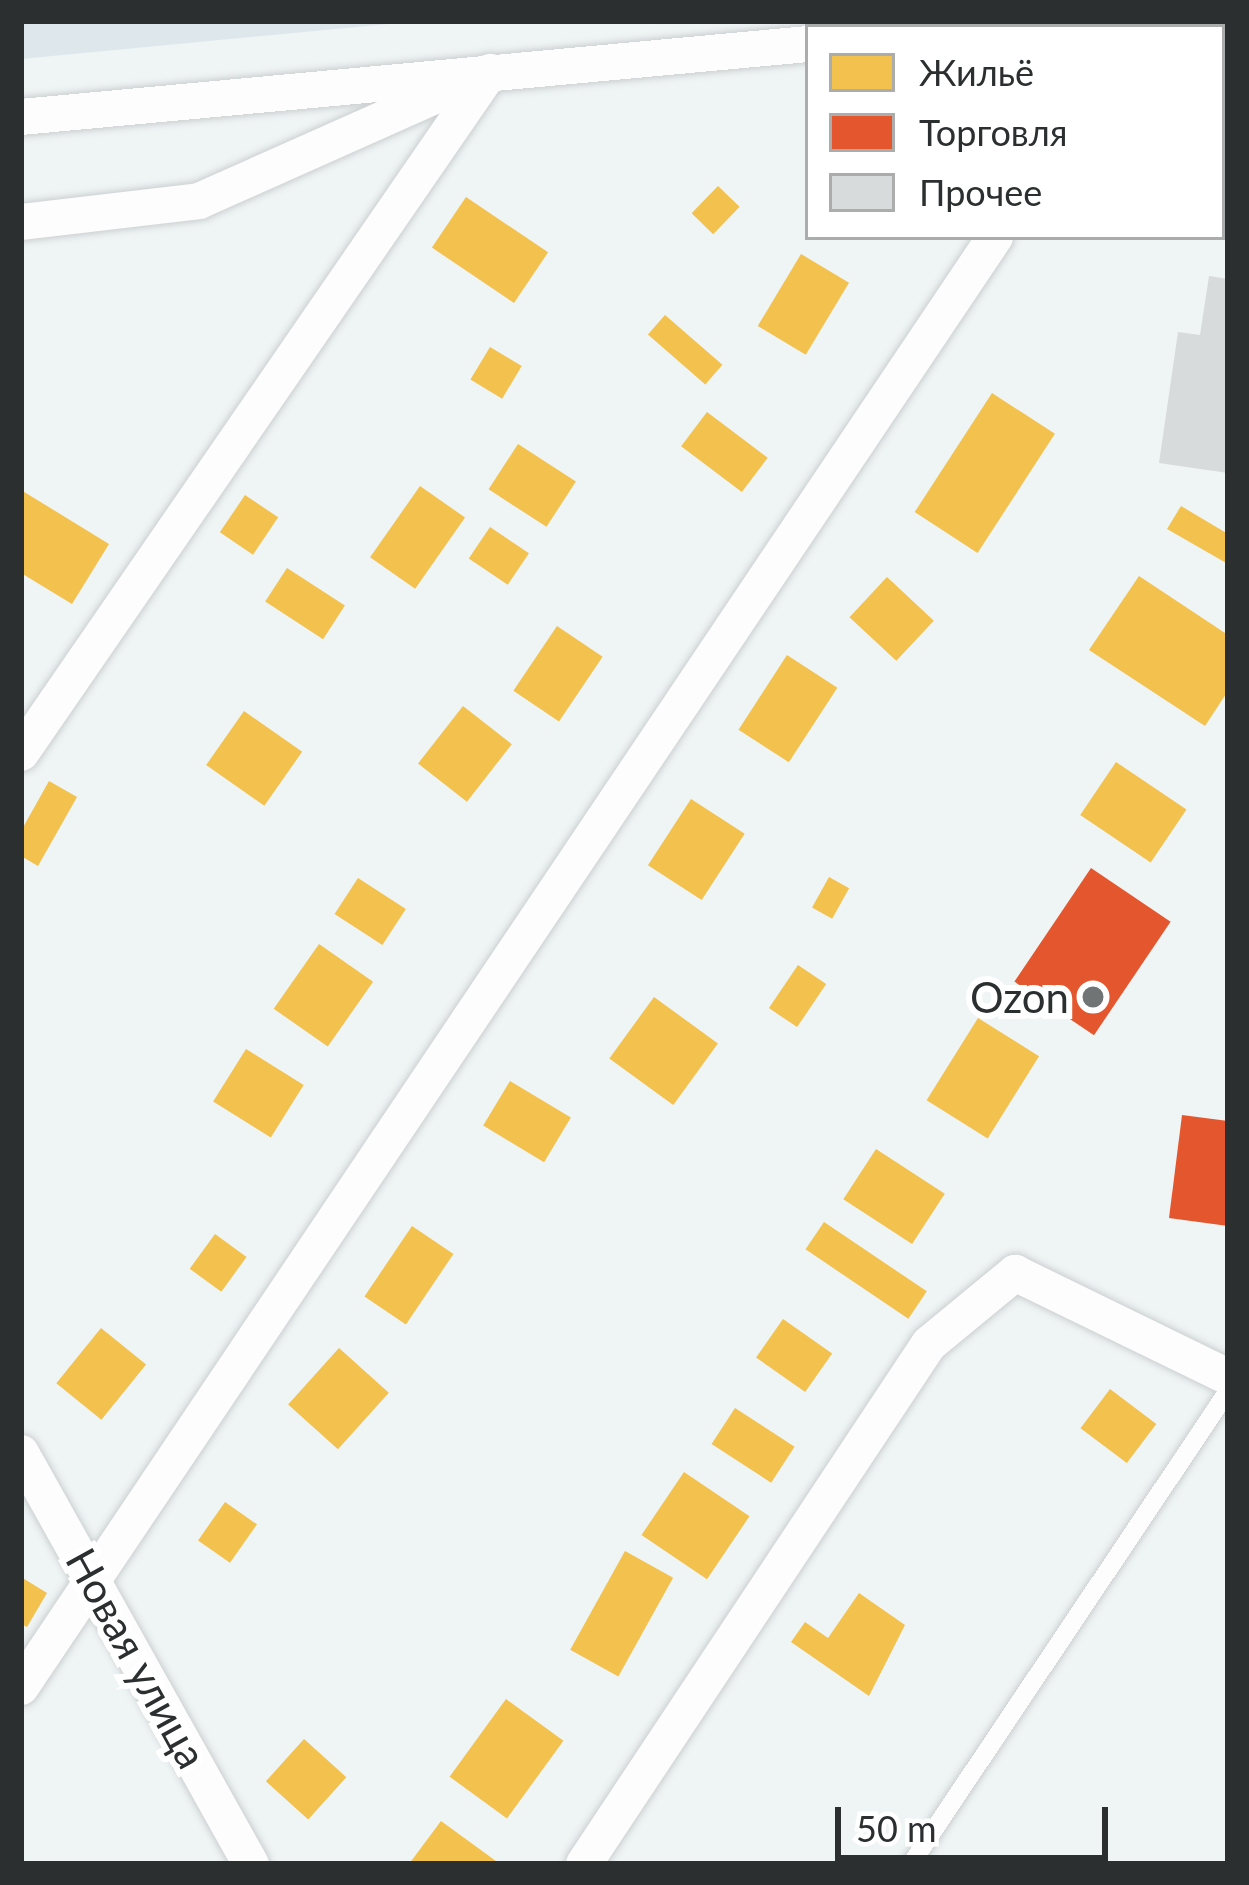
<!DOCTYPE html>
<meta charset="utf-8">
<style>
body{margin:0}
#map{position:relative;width:1249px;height:1885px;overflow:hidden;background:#eff4f5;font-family:Lato,sans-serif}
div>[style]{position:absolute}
.built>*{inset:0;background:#dee8ec}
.homes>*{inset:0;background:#f2c14e;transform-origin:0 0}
.shops>*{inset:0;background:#e4572e;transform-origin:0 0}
.building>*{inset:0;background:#d8dbdc;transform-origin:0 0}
.roads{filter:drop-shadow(0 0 3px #ccd0d1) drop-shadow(0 0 3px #ccd0d1)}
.service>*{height:18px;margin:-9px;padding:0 9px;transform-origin:9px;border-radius:9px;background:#fdfdfe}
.minor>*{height:36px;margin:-18px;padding:0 18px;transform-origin:18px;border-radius:18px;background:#fdfdfe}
.dots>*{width:33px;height:33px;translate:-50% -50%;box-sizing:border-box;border:6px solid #fff;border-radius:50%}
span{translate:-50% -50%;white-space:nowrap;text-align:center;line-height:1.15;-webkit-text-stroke:12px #fff;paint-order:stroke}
.poi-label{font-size:42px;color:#2c2f30}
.right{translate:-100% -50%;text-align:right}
.street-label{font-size:42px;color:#2c2f30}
.frame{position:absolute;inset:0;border:24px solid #2c2f30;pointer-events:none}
.legend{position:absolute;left:805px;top:24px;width:420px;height:216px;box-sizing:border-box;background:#fff;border:3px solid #abacac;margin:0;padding:15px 21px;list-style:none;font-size:36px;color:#2c2f30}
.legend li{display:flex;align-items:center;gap:24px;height:60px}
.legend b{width:60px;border:3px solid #abacac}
.scale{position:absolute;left:835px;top:1807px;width:273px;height:54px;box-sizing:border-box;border:6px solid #2c2f30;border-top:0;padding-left:15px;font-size:36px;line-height:42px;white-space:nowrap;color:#2c2f30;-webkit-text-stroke:9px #fff;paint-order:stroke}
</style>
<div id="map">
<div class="built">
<div style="clip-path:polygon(21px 21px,420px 21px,21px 59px)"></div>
</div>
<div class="homes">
<div style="left:718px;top:186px;width:30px;height:38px;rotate:44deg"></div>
<div style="left:466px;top:197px;width:99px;height:61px;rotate:34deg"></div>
<div style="left:801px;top:254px;width:56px;height:84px;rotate:31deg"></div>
<div style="left:665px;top:315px;width:76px;height:26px;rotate:41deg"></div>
<div style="left:490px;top:347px;width:37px;height:38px;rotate:31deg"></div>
<div style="left:992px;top:393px;width:75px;height:142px;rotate:33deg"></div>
<div style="left:707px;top:412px;width:76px;height:43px;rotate:37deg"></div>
<div style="left:518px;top:444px;width:69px;height:54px;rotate:33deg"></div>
<div style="left:420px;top:486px;width:55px;height:87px;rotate:35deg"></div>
<div style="clip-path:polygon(21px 490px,109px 544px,72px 604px,21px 573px)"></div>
<div style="left:245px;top:495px;width:40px;height:45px;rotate:34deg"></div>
<div style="clip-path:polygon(1181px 506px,1228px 534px,1228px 564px,1167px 529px)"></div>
<div style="left:490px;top:527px;width:47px;height:38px;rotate:34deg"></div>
<div style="left:287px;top:568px;width:69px;height:40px;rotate:33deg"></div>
<div style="clip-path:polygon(1139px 576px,1228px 635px,1228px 691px,1205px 726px,1089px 650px)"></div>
<div style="left:887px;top:577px;width:64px;height:55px;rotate:43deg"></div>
<div style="left:557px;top:626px;width:55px;height:78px;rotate:34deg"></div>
<div style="left:787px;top:655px;width:60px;height:89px;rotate:33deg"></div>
<div style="left:463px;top:706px;width:62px;height:73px;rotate:38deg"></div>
<div style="left:244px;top:711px;width:71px;height:66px;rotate:35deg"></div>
<div style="left:1116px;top:762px;width:85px;height:64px;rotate:34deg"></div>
<div style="clip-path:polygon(49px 781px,77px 797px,38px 866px,21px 856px,21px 831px)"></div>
<div style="left:691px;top:799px;width:64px;height:79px;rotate:33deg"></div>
<div style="left:829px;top:877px;width:23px;height:35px;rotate:29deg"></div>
<div style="left:358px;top:878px;width:57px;height:43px;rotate:33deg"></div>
<div style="left:319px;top:944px;width:66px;height:79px;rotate:35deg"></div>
<div style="left:798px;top:965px;width:34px;height:52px;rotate:34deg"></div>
<div style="left:654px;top:997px;width:79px;height:76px;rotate:36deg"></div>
<div style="left:978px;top:1018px;width:72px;height:97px;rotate:32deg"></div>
<div style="left:246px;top:1049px;width:68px;height:62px;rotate:32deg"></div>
<div style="left:510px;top:1081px;width:71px;height:52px;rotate:31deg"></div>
<div style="left:876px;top:1149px;width:82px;height:60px;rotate:33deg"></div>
<div style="left:824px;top:1222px;width:124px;height:33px;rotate:34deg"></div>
<div style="left:412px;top:1226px;width:50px;height:85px;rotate:34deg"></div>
<div style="left:215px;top:1234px;width:39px;height:43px;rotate:36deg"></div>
<div style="left:783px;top:1319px;width:60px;height:47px;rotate:35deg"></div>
<div style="left:101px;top:1328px;width:58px;height:71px;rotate:39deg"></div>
<div style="left:339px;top:1348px;width:67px;height:76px;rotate:42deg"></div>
<div style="left:1110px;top:1389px;width:58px;height:49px;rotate:37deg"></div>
<div style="left:735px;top:1408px;width:71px;height:43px;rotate:33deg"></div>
<div style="left:684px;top:1472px;width:79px;height:76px;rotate:34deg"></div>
<div style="left:225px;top:1502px;width:39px;height:47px;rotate:35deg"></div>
<div style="left:625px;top:1551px;width:55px;height:113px;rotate:29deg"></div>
<div style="clip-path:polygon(21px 1577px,47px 1593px,27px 1627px,21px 1624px)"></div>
<div style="clip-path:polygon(859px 1593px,905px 1625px,869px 1696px,791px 1642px,805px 1622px,828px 1638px)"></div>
<div style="left:506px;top:1699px;width:71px;height:96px;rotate:36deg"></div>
<div style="left:304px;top:1739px;width:57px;height:57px;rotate:42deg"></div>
<div style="clip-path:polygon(441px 1821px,500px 1864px,409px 1864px)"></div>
</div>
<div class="shops">
<div style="left:1091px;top:868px;width:96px;height:137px;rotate:34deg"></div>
<div style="clip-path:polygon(1182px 1115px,1228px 1121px,1228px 1226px,1169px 1218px)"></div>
</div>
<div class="building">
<div style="left:1222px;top:35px;width:6px;height:46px"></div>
<div style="clip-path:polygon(1209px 276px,1228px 279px,1228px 473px,1159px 463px,1178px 332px,1200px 335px)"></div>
</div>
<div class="roads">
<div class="service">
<div style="left:911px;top:1864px;width:569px;rotate:-56.17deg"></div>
</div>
<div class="minor">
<div style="left:1012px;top:27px;width:70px;rotate:-4.9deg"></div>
<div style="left:1136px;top:27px;width:7px;rotate:-56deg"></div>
<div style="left:21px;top:117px;width:790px;rotate:-5.3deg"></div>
<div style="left:21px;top:222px;width:179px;rotate:-6.7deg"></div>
<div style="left:199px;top:201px;width:286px;rotate:-24deg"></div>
<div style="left:21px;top:753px;width:827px;rotate:-55.45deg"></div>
<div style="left:21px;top:1453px;width:471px;rotate:60.8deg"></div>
<div style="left:21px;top:1687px;width:1747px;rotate:-56.11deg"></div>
<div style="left:584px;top:1864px;width:624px;rotate:-56.44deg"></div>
<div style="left:929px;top:1344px;width:112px;rotate:-39.5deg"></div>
<div style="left:1015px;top:1273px;width:237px;rotate:26deg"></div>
</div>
</div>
<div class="dots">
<div style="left:1093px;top:997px;background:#707475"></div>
</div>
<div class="poi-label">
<span class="right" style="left:1069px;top:997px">Ozon</span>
</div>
<div class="street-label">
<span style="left:137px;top:1658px;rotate:61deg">Новая улица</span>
</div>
<div class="frame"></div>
<ul class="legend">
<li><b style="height:33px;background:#f2c14e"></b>Жильё</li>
<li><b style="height:33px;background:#e4572e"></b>Торговля</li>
<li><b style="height:33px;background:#d8dbdc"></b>Прочее</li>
</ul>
<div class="scale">50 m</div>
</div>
